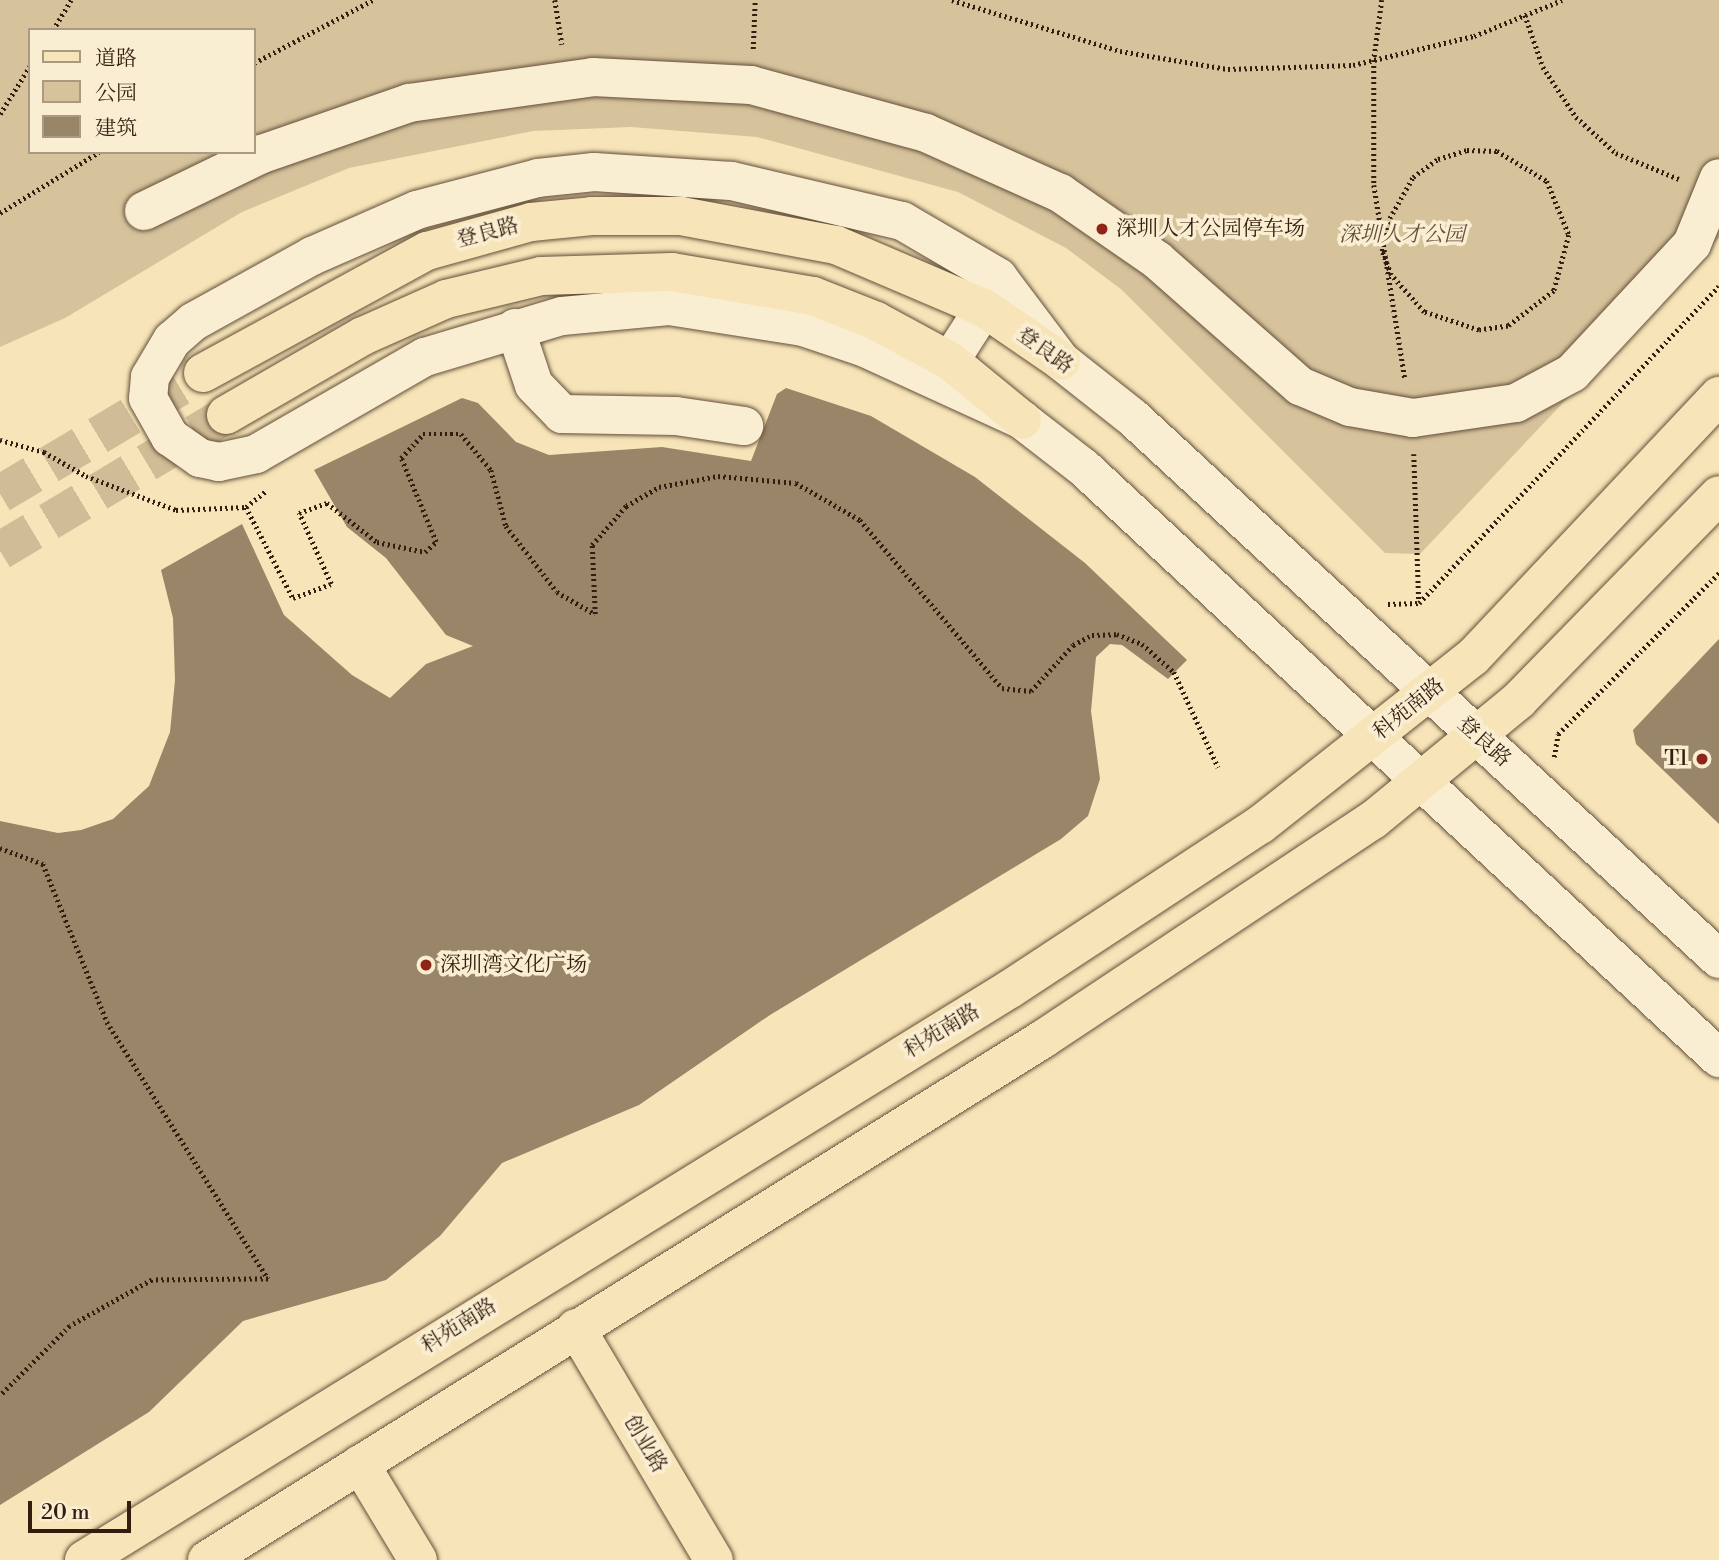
<!DOCTYPE html>
<meta charset="utf-8">
<style>
body{margin:0}
#map{position:relative;width:1719px;height:1560px;overflow:hidden;background:#f7e5b9;font-family:"Libre Bodoni","Noto Serif SC",serif}
div>[style]{position:absolute}
.green>*{inset:0;background:#d6c39c}
.building>*{inset:0;background:#998567}
.major-tunnel>*{height:38px;margin-top:-19px;transform-origin:0;background:repeating-linear-gradient(90deg,#d0bd97 0 38px,transparent 0 57px)}
.path>*{height:4.5px;margin-top:-2.25px;transform-origin:0;background:repeating-linear-gradient(90deg,#331d0f 0 2px,transparent 0 5.5px)}
.roads{filter:drop-shadow(0 0 2px #644f3a) drop-shadow(0 0 2px #644f3a)}
.minor>*{height:38px;margin:-19px;padding:0 19px;transform-origin:19px;border-radius:19px;background:#faeed2}
.major>*{height:38px;margin:-19px;padding:0 19px;transform-origin:19px;border-radius:19px;background:#f7e5b9}
.dots>*{width:19px;height:19px;translate:-50% -50%;box-sizing:border-box;border:4px solid #faeed2;border-radius:50%}
span{translate:-50% -50%;white-space:nowrap;text-align:center;line-height:1.15;-webkit-text-stroke:7px #faeed2;paint-order:stroke}
.poi-label{font-size:21px;color:#331d0f}
.left{translate:0 -50%;text-align:left}
.right{translate:-100% -50%;text-align:right}
.street-label{font-size:21px;color:#331d0f}
.park-label{font-size:21px;color:#644f39;font-style:italic}
.legend{position:absolute;left:28px;top:28px;width:228px;height:126px;box-sizing:border-box;background:#faeed2;border:2px solid #aa9a84;margin:0;padding:9px 12px;list-style:none;font-size:21px;color:#331d0f}
.legend li{display:flex;align-items:center;gap:14px;height:35px}
.legend b{width:35px;border:2px solid #aa9a84}
.scale{position:absolute;left:28px;top:1501px;width:103px;height:32px;box-sizing:border-box;border:4px solid #331d0f;border-top:0;padding-left:9px;font-size:21px;line-height:24px;white-space:nowrap;color:#331d0f;-webkit-text-stroke:5px #faeed2;paint-order:stroke}
</style>
<div id="map">
<div class="green">
<div style="clip-path:polygon(evenodd,0 0,1719px 0,1719px 238px,1420px 554px,1385px 553px,1122px 290px,1066px 248px,958px 192px,757px 137px,631px 127px,533px 131px,349px 168px,242px 212px,65px 318px,0 347px,0 0,30px 30px,254px 30px,254px 152px,30px 152px,30px 30px)"></div>
</div>
<div class="building">
<div style="clip-path:polygon(786px 388px,871px 416px,975px 477px,1085px 563px,1187px 660px,1168px 679px,1122px 645px,1110px 644px,1096px 657px,1091px 711px,1100px 779px,1088px 816px,1061px 839px,770px 1015px,639px 1105px,502px 1163px,440px 1236px,386px 1280px,243px 1321px,149px 1412px,0 1505px,0 821px,58px 833px,81px 830px,113px 819px,149px 786px,170px 732px,175px 680px,173px 618px,161px 570px,242px 524px,284px 615px,352px 675px,390px 698px,426px 664px,473px 646px,446px 635px,386px 558px,347px 527px,314px 470px,462px 398px,478px 403px,516px 442px,549px 455px,662px 447px,751px 461px,777px 394px)"></div>
<div style="clip-path:polygon(1719px 639px,1719px 824px,1636px 744px,1633px 730px)"></div>
</div>
<div class="major-tunnel">
<div style="left:0;top:494px;width:236px;rotate:-30.8deg"></div>
<div style="left:0;top:551px;width:264px;rotate:-31deg"></div>
</div>
<div class="path">
<div style="left:555px;top:0;width:45px;rotate:81deg"></div>
<div style="left:952px;top:0;width:176px;rotate:16.9deg"></div>
<div style="left:1120px;top:51px;width:109px;rotate:9.5deg"></div>
<div style="left:1228px;top:69px;width:125px;rotate:-1.8deg"></div>
<div style="left:1353px;top:65px;width:124px;rotate:-13.5deg"></div>
<div style="left:1474px;top:36px;width:95px;rotate:-22.2deg"></div>
<div style="left:1382px;top:0;width:61px;rotate:97.6deg"></div>
<div style="left:1374px;top:60px;width:125px;rotate:90deg"></div>
<div style="left:1374px;top:185px;width:196px;rotate:80.9deg"></div>
<div style="left:1525px;top:15px;width:55px;rotate:70.9deg"></div>
<div style="left:1543px;top:67px;width:60px;rotate:56.6deg"></div>
<div style="left:1576px;top:117px;width:54px;rotate:42deg"></div>
<div style="left:1616px;top:153px;width:68px;rotate:22.4deg"></div>
<div style="left:53px;top:30px;width:35px;rotate:-59deg"></div>
<div style="left:753px;top:49px;width:49px;rotate:-87.7deg"></div>
<div style="left:254px;top:63px;width:135px;rotate:-27.9deg"></div>
<div style="left:0;top:114px;width:57px;rotate:-58deg"></div>
<div style="left:1467px;top:150px;width:30px;rotate:2deg"></div>
<div style="left:1497px;top:151px;width:58px;rotate:31deg"></div>
<div style="left:1547px;top:181px;width:58px;rotate:67.8deg"></div>
<div style="left:1569px;top:235px;width:58px;rotate:105deg"></div>
<div style="left:1554px;top:291px;width:58px;rotate:142.7deg"></div>
<div style="left:1508px;top:326px;width:29px;rotate:172deg"></div>
<div style="left:1479px;top:330px;width:58px;rotate:-161.9deg"></div>
<div style="left:1424px;top:312px;width:50px;rotate:-131.7deg"></div>
<div style="left:1391px;top:275px;width:26px;rotate:-111deg"></div>
<div style="left:1382px;top:251px;width:28px;rotate:-80deg"></div>
<div style="left:1387px;top:223px;width:53px;rotate:-60.5deg"></div>
<div style="left:1413px;top:177px;width:31px;rotate:-36deg"></div>
<div style="left:1438px;top:159px;width:30px;rotate:-17deg"></div>
<div style="left:0;top:213px;width:116px;rotate:-31.6deg"></div>
<div style="left:0;top:440px;width:46px;rotate:15.3deg"></div>
<div style="left:44px;top:452px;width:48px;rotate:29.7deg"></div>
<div style="left:86px;top:476px;width:96px;rotate:20.7deg"></div>
<div style="left:176px;top:510px;width:70px;rotate:-2.5deg"></div>
<div style="left:246px;top:507px;width:102px;rotate:62.7deg"></div>
<div style="left:293px;top:598px;width:40px;rotate:-20.2deg"></div>
<div style="left:331px;top:584px;width:78px;rotate:-114.3deg"></div>
<div style="left:299px;top:513px;width:30px;rotate:-20deg"></div>
<div style="left:327px;top:503px;width:63px;rotate:38deg"></div>
<div style="left:377px;top:542px;width:49px;rotate:11.8deg"></div>
<div style="left:425px;top:552px;width:15px;rotate:-42deg"></div>
<div style="left:436px;top:542px;width:91px;rotate:-112.6deg"></div>
<div style="left:401px;top:458px;width:33px;rotate:-47deg"></div>
<div style="left:423px;top:434px;width:38px"></div>
<div style="left:461px;top:434px;width:47px;rotate:50.2deg"></div>
<div style="left:491px;top:470px;width:58px;rotate:75deg"></div>
<div style="left:506px;top:526px;width:83px;rotate:52.3deg"></div>
<div style="left:557px;top:592px;width:44px;rotate:30.1deg"></div>
<div style="left:595px;top:614px;width:69px;rotate:-92.5deg"></div>
<div style="left:592px;top:545px;width:52px;rotate:-48.9deg"></div>
<div style="left:626px;top:506px;width:38px;rotate:-30deg"></div>
<div style="left:659px;top:487px;width:60px;rotate:-10.6deg"></div>
<div style="left:718px;top:476px;width:78px;rotate:5.1deg"></div>
<div style="left:796px;top:483px;width:74px;rotate:30deg"></div>
<div style="left:860px;top:520px;width:220px;rotate:49.8deg"></div>
<div style="left:1002px;top:688px;width:29px;rotate:6deg"></div>
<div style="left:1031px;top:691px;width:62px;rotate:-47.6deg"></div>
<div style="left:1073px;top:645px;width:21px;rotate:-28deg"></div>
<div style="left:1092px;top:635px;width:25px;rotate:-2deg"></div>
<div style="left:1117px;top:634px;width:27px;rotate:22deg"></div>
<div style="left:1142px;top:644px;width:43px;rotate:41.2deg"></div>
<div style="left:1174px;top:672px;width:105px;rotate:65.1deg"></div>
<div style="left:1414px;top:454px;width:149px;rotate:88.1deg"></div>
<div style="left:246px;top:507px;width:27px;rotate:-39deg"></div>
<div style="left:1388px;top:604px;width:31px;rotate:-2deg"></div>
<div style="left:1419px;top:603px;width:436px;rotate:-46.6deg"></div>
<div style="left:1554px;top:757px;width:23px;rotate:-80deg"></div>
<div style="left:1558px;top:734px;width:228px;rotate:-45deg"></div>
<div style="left:0;top:848px;width:46px;rotate:20.4deg"></div>
<div style="left:43px;top:864px;width:170px;rotate:67.9deg"></div>
<div style="left:107px;top:1022px;width:303px;rotate:57.9deg"></div>
<div style="left:268px;top:1279px;width:116px;rotate:179.5deg"></div>
<div style="left:152px;top:1280px;width:94px;rotate:150.7deg"></div>
<div style="left:70px;top:1326px;width:99px;rotate:135deg"></div>
</div>
<div class="roads">
<div class="minor">
<div style="left:144px;top:211px;width:131px;rotate:-25.8deg"></div>
<div style="left:262px;top:154px;width:156px;rotate:-19.1deg"></div>
<div style="left:409px;top:103px;width:186px;rotate:-8deg"></div>
<div style="left:593px;top:77px;width:158px;rotate:2.9deg"></div>
<div style="left:751px;top:85px;width:181px;rotate:15.3deg"></div>
<div style="left:926px;top:133px;width:147px;rotate:24.1deg"></div>
<div style="left:1060px;top:193px;width:118px;rotate:34.6deg"></div>
<div style="left:1157px;top:260px;width:191px;rotate:41.4deg"></div>
<div style="left:1300px;top:386px;width:54px;rotate:22.8deg"></div>
<div style="left:1350px;top:407px;width:64px;rotate:9.9deg"></div>
<div style="left:1413px;top:418px;width:104px;rotate:-8.3deg"></div>
<div style="left:1516px;top:403px;width:64px;rotate:-28.2deg"></div>
<div style="left:1572px;top:373px;width:176px;rotate:-47.1deg"></div>
<div style="left:1692px;top:244px;width:71px;rotate:-67.8deg"></div>
<div style="left:515px;top:328px;width:60px;rotate:71.6deg"></div>
<div style="left:534px;top:385px;width:40px;rotate:46deg"></div>
<div style="left:562px;top:414px;width:114px;rotate:1deg"></div>
<div style="left:676px;top:416px;width:69px;rotate:8.4deg"></div>
<div style="left:950px;top:361px;width:63px;rotate:-57.3deg"></div>
<div style="left:1719px;top:959px;width:799px;rotate:-137.28deg"></div>
<div style="left:1132px;top:417px;width:90px;rotate:-141.7deg"></div>
<div style="left:1061px;top:361px;width:105px;rotate:-126.9deg"></div>
<div style="left:998px;top:277px;width:111px;rotate:-149.7deg"></div>
<div style="left:902px;top:221px;width:176px;rotate:-166.8deg"></div>
<div style="left:731px;top:181px;width:137px;rotate:-176.2deg"></div>
<div style="left:594px;top:172px;width:56px;rotate:173.9deg"></div>
<div style="left:538px;top:178px;width:125px;rotate:165.2deg"></div>
<div style="left:417px;top:210px;width:115px;rotate:156.3deg"></div>
<div style="left:312px;top:256px;width:136px;rotate:151deg"></div>
<div style="left:193px;top:322px;width:28px;rotate:139deg"></div>
<div style="left:172px;top:340px;width:43px;rotate:120.7deg"></div>
<div style="left:150px;top:377px;width:21px;rotate:95deg"></div>
<div style="left:148px;top:398px;width:45px;rotate:60.6deg"></div>
<div style="left:170px;top:437px;width:37px;rotate:35deg"></div>
<div style="left:200px;top:458px;width:19px;rotate:12deg"></div>
<div style="left:219px;top:462px;width:38px;rotate:-12deg"></div>
<div style="left:256px;top:454px;width:195px;rotate:-29.9deg"></div>
<div style="left:425px;top:357px;width:143px;rotate:-16.7deg"></div>
<div style="left:562px;top:316px;width:107px;rotate:-5.3deg"></div>
<div style="left:669px;top:306px;width:136px;rotate:8.9deg"></div>
<div style="left:803px;top:327px;width:65px;rotate:18.7deg"></div>
<div style="left:865px;top:348px;width:173px;rotate:24.6deg"></div>
<div style="left:1022px;top:420px;width:78px;rotate:37.7deg"></div>
<div style="left:1084px;top:468px;width:867px;rotate:42.9deg"></div>
</div>
<div class="major">
<div style="left:203px;top:373px;width:255px;rotate:-28.6deg"></div>
<div style="left:427px;top:251px;width:108px;rotate:-15.6deg"></div>
<div style="left:531px;top:222px;width:61px;rotate:-5.6deg"></div>
<div style="left:592px;top:216px;width:89px"></div>
<div style="left:681px;top:216px;width:158px;rotate:10.6deg"></div>
<div style="left:836px;top:245px;width:161px;rotate:23.1deg"></div>
<div style="left:984px;top:308px;width:93px;rotate:34.5deg"></div>
<div style="left:226px;top:415px;width:158px;rotate:-30deg"></div>
<div style="left:363px;top:336px;width:91px;rotate:-24deg"></div>
<div style="left:446px;top:299px;width:98px;rotate:-13.6deg"></div>
<div style="left:541px;top:276px;width:131px;rotate:-1.7deg"></div>
<div style="left:672px;top:272px;width:143px;rotate:9.7deg"></div>
<div style="left:813px;top:296px;width:68px;rotate:21.6deg"></div>
<div style="left:876px;top:321px;width:84px;rotate:28.4deg"></div>
<div style="left:950px;top:361px;width:93px;rotate:39.3deg"></div>
<div style="left:576px;top:1328px;width:270px;rotate:59.3deg"></div>
<div style="left:360px;top:1464px;width:112px;rotate:58.9deg"></div>
<div style="left:84px;top:1560px;width:1088px;rotate:-31.66deg"></div>
<div style="left:1010px;top:989px;width:299px;rotate:-33.3deg"></div>
<div style="left:1260px;top:825px;width:271px;rotate:-38.3deg"></div>
<div style="left:1473px;top:657px;width:359px;rotate:-46.7deg"></div>
<div style="left:207px;top:1560px;width:985px;rotate:-31.93deg"></div>
<div style="left:1043px;top:1039px;width:396px;rotate:-33.6deg"></div>
<div style="left:1373px;top:820px;width:189px;rotate:-39.4deg"></div>
<div style="left:1519px;top:700px;width:286px;rotate:-45.7deg"></div>
</div>
</div>
<div class="dots">
<div style="left:1102px;top:229px;background:#8f2418"></div>
<div style="left:1702px;top:759px;background:#8f2418"></div>
<div style="left:426px;top:965px;background:#8f2418"></div>
</div>
<div class="poi-label">
<span class="left" style="left:1116px;top:229px">深圳人才公园停车场</span>
<span class="right" style="left:1688px;top:759px">T1</span>
<span class="left" style="left:440px;top:965px">深圳湾文化广场</span>
</div>
<div class="street-label">
<span style="left:488px;top:233px;rotate:-15deg">登良路</span>
<span style="left:1045px;top:351px;rotate:35deg">登良路</span>
<span style="left:1409px;top:709px;rotate:-39deg">科苑南路</span>
<span style="left:1484px;top:742px;rotate:42deg">登良路</span>
<span style="left:942px;top:1031px;rotate:-31deg">科苑南路</span>
<span style="left:459px;top:1326px;rotate:-32deg">科苑南路</span>
<span style="left:645px;top:1444px;rotate:59deg">创业路</span>
</div>
<div class="park-label">
<span style="left:1402px;top:235px">深圳人才公园</span>
</div>
<ul class="legend">
<li><b style="height:9px;background:#f7e5b9"></b>道路</li>
<li><b style="height:19px;background:#d6c39c"></b>公园</li>
<li><b style="height:19px;background:#998567"></b>建筑</li>
</ul>
<div class="scale">20 m</div>
</div>
